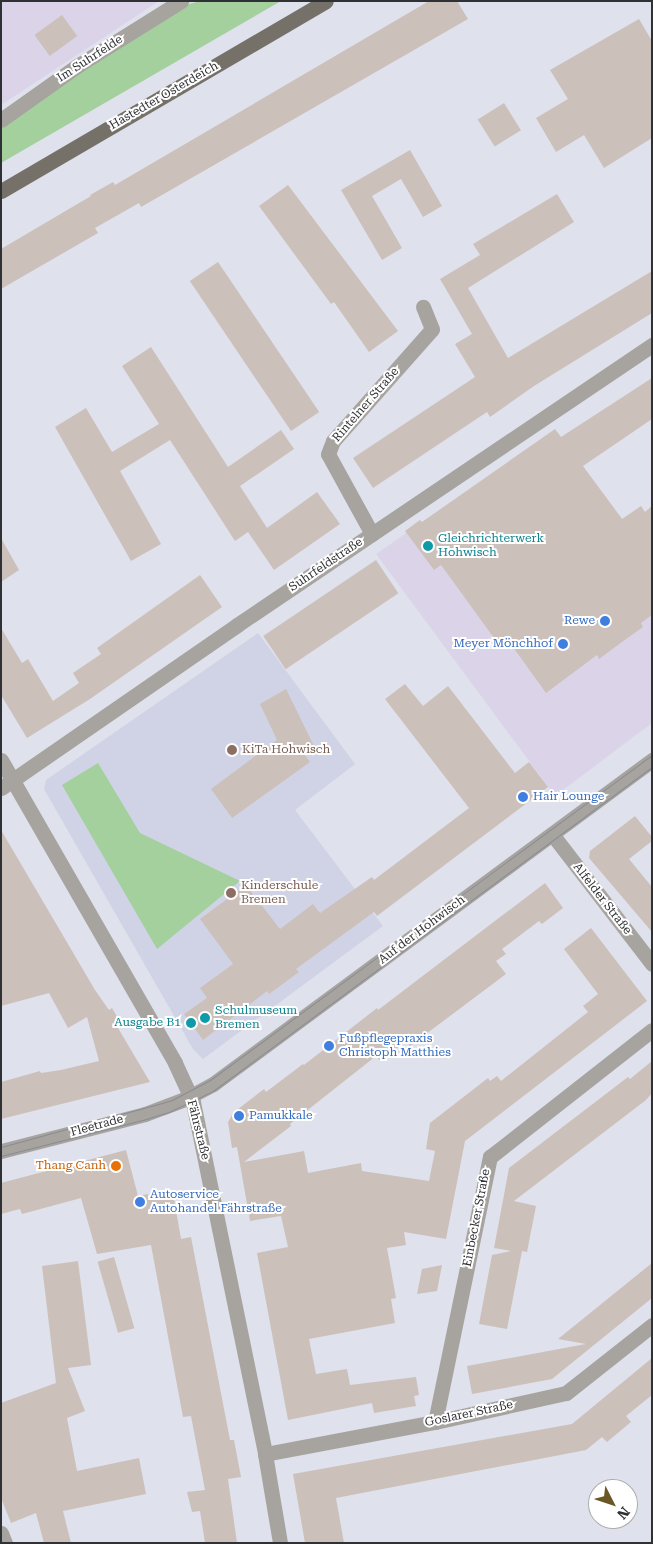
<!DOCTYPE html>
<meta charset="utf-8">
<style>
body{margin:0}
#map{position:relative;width:653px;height:1544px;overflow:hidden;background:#dfe1ec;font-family:"Roboto Serif",serif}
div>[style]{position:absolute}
.commercial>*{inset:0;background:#dbd4e9}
.built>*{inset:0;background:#cfd3e5}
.green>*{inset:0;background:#a3d09d}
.building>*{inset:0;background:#ccc0bb;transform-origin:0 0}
.minor>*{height:15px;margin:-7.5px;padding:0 7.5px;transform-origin:7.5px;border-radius:7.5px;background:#a7a4a0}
.major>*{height:15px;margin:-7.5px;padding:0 7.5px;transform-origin:7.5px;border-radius:7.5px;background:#757169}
.tram>*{height:1px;margin:-0.5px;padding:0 0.5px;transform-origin:0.5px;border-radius:0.5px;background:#8a8c93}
.dots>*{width:14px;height:14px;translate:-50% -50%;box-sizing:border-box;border:2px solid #fff;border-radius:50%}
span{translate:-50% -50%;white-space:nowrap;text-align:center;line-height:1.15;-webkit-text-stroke:4px #fff;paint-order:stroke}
.street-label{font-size:12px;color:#303135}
.culture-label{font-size:12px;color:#0d838f}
.left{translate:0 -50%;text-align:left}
.right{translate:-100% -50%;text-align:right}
.shop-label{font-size:12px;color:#366cbe}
.education-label{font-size:12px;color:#785e54}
.food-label{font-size:12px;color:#c56008}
.frame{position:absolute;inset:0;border:2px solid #303135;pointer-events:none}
.north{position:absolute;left:588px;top:1479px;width:50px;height:50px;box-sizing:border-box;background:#fff;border:1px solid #acadae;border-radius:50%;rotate:131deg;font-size:14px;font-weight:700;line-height:20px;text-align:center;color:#303135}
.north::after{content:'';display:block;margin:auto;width:18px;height:22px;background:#695725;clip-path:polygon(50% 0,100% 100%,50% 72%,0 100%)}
</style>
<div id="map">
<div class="commercial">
<div style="clip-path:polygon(1px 1px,159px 1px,1px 105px)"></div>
<div style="clip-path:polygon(555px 430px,652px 558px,652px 723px,555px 796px,376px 554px)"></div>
</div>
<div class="built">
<div style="clip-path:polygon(258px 633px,355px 764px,295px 810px,383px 926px,203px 1059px,193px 1049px,44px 789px,46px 780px)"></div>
</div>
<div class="green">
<div style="clip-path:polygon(201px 1px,281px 1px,1px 163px,1px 130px,10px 118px,93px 62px,189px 4px)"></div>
<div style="clip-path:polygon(98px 763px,140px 833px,240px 881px,157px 949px,62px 785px)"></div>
</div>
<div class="building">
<div style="clip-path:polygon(429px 1px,457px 1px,468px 19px,141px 207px,139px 203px,95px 228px,98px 233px,1px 289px,1px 249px,91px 196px,90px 195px,113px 182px,115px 185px)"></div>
<div style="left:62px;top:15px;width:26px;height:34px;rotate:54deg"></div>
<div style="clip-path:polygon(639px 19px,652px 41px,652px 138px,604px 168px,584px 135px,556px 152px,536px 118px,568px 99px,550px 70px)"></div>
<div style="left:504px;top:103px;width:32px;height:31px;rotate:58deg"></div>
<div style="clip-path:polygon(410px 150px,442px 206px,423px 217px,401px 179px,372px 196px,402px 248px,382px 260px,341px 190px)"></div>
<div style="clip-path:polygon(288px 185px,398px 331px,369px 352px,334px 302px,331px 304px,259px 206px)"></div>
<div style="clip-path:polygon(557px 194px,574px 222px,468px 288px,508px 358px,652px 271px,652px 313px,534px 386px,490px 417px,487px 412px,373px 488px,353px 458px,475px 377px,455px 344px,472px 334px,440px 279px,480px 255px,473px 244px)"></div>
<div style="left:218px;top:262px;width:181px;height:34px;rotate:56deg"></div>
<div style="clip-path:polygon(151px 347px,228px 467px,281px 430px,294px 449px,240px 486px,267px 528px,317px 492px,340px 524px,274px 570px,248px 532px,235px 541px,170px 440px,120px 471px,161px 544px,131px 561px,55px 427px,86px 408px,112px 452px,159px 424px,122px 366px)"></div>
<div style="clip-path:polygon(652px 378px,652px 419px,583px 466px,622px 519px,641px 506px,645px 512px,652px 506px,652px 615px,641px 623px,643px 627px,622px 642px,599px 659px,597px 655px,546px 693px,510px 643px,502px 649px,441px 565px,434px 570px,405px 531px,420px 520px,422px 522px,555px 429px,561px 437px)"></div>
<div style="clip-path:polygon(1px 538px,19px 570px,1px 582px)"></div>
<div style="left:376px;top:560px;width:40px;height:136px;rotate:56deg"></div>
<div style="clip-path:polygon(200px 575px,222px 607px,90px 699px,27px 738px,1px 695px,1px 628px,22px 663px,28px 659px,53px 701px,79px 683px,73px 673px,101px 654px,97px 648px)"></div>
<div style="clip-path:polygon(405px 684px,423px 706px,448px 686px,515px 773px,529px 762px,548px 787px,377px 916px,374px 912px,337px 939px,296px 969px,299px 972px,269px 994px,267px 991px,203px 1040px,184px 1014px,207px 998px,200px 988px,233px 964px,200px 919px,246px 885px,280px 929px,313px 904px,320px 913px,372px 877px,374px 880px,469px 808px,385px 699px)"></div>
<div style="clip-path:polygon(286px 689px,314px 746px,304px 754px,310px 762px,232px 818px,211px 789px,277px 740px,260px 704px)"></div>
<div style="clip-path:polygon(635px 816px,652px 837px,652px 841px,629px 859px,652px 887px,652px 932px,589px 858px,590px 851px)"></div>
<div style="clip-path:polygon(1px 830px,95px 990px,109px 1010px,112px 1008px,123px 1027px,118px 1028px,150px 1082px,1px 1119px,1px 1082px,40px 1071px,41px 1073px,61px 1070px,99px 1061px,87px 1017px,68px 1028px,49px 993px,1px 1006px)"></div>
<div style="clip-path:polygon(545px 883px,563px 908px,542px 924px,539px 921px,502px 949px,506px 954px,496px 961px,506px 974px,410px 1046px,406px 1041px,380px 1061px,376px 1056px,290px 1124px,291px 1126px,244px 1162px,304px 1151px,308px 1173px,361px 1163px,362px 1171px,429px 1181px,435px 1151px,426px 1149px,430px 1123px,488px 1078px,490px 1081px,497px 1076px,501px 1081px,588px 1012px,583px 1006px,598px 994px,564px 949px,591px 928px,647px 1001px,465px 1141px,446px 1239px,404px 1232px,406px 1245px,387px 1248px,396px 1298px,391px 1299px,395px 1323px,309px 1339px,316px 1374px,347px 1369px,350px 1385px,416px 1377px,419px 1395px,414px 1396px,416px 1406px,374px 1413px,372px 1403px,288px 1420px,257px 1253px,288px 1247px,281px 1216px,250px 1221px,237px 1147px,232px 1148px,228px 1122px,231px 1117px,233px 1113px,264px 1089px,266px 1092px,303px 1064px,304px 1065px,377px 1008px,378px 1010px)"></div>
<div style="clip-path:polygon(652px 1061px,652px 1093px,646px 1100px,514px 1201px,536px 1206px,527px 1252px,522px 1251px,507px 1329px,479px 1324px,492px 1255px,511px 1251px,494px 1248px,509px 1168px,628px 1077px,630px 1079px)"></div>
<div style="clip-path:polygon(126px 1150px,138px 1196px,148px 1194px,149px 1198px,173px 1193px,181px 1239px,191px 1237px,230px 1440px,234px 1440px,241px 1477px,228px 1479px,237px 1543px,205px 1543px,200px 1511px,192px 1512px,187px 1492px,205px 1490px,191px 1416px,183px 1417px,151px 1245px,97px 1254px,81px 1198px,22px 1214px,20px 1209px,1px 1214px,1px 1183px)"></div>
<div style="left:114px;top:1257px;width:74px;height:17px;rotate:74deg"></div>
<div style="clip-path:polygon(78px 1261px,91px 1365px,68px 1368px,85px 1411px,67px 1418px,77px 1471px,139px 1458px,146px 1494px,63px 1511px,71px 1543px,44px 1543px,36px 1513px,11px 1523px,1px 1498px,1px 1403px,56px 1383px,42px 1266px)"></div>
<div style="clip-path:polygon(652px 1263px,652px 1298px,552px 1379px,472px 1394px,467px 1366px,586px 1344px,558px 1339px)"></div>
<div style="clip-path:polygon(442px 1265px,437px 1291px,417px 1294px,422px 1269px)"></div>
<div style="clip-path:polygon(652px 1358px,652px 1395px,626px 1416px,631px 1422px,607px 1442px,602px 1437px,586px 1450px,336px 1498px,344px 1543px,305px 1543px,293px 1474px,572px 1424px)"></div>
</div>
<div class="minor">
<div style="left:1px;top:120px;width:93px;rotate:-35.4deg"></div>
<div style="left:77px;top:66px;width:123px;rotate:-32deg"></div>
<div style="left:372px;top:534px;width:91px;rotate:-118.8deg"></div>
<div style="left:328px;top:454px;width:14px;rotate:-69deg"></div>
<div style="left:333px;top:441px;width:149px;rotate:-48.5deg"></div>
<div style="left:432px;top:329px;width:24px;rotate:-112deg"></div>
<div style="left:1px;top:760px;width:349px;rotate:60.1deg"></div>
<div style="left:175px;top:1063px;width:43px;rotate:65.2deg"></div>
<div style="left:193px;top:1102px;width:359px;rotate:78.4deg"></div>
<div style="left:265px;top:1454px;width:90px;rotate:80.4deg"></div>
<div style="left:1px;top:788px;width:287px;rotate:-34.6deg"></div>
<div style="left:237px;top:625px;width:501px;rotate:-34.01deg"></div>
<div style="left:552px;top:834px;width:164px;rotate:52.4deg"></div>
<div style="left:1px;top:1151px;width:149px;rotate:-14.4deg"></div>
<div style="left:145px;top:1114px;width:43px;rotate:-20.6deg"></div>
<div style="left:185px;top:1099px;width:32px;rotate:-28deg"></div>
<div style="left:213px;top:1084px;width:546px;rotate:-36.43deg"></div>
<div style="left:435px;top:1422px;width:271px;rotate:-78.3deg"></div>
<div style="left:490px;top:1157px;width:206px;rotate:-38.1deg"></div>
<div style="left:265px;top:1454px;width:173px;rotate:-10.7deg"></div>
<div style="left:435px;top:1422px;width:134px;rotate:-12.5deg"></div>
<div style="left:566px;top:1393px;width:110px;rotate:-38.3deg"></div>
<div style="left:1px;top:1533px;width:11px;rotate:68deg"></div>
</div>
<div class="major">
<div style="left:1px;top:191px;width:376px;rotate:-30.3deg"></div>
</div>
<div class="tram">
<div style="left:1px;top:1147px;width:160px;rotate:-15.3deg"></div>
<div style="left:155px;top:1105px;width:18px;rotate:-16deg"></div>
<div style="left:172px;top:1100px;width:43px;rotate:-27.8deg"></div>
<div style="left:210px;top:1080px;width:549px;rotate:-36.33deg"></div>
<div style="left:1px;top:1156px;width:150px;rotate:-14.3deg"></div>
<div style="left:146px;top:1119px;width:24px;rotate:-17deg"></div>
<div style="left:169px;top:1112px;width:49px;rotate:-25.5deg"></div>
<div style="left:213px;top:1091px;width:546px;rotate:-36.43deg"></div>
</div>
<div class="dots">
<div style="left:428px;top:546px;background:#0f9aa8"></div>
<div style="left:605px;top:621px;background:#3f7fe0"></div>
<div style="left:563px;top:644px;background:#3f7fe0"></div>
<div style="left:232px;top:750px;background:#8d6e63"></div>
<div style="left:523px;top:797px;background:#3f7fe0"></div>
<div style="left:231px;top:893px;background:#8d6e63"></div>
<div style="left:205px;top:1018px;background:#0f9aa8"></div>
<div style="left:191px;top:1023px;background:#0f9aa8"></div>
<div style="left:329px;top:1046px;background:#3f7fe0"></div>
<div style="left:239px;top:1116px;background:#3f7fe0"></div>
<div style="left:116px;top:1166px;background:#e8710a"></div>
<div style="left:140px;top:1202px;background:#3f7fe0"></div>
</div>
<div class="street-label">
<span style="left:90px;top:59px;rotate:-33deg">Im Suhrfelde</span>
<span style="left:164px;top:96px;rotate:-30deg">Hastedter Osterdeich</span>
<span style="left:366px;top:405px;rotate:-49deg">Rintelner Straße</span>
<span style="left:326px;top:565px;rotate:-34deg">Suhrfeldstraße</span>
<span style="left:602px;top:899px;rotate:52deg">Alfelder Straße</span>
<span style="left:422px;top:930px;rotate:-37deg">Auf der Hohwisch</span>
<span style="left:97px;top:1126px;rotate:-15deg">Fleetrade</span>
<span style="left:198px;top:1130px;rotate:76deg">Fährstraße</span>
<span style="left:477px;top:1218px;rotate:-79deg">Einbecker Straße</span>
<span style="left:469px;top:1414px;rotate:-12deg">Goslarer Straße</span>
</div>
<div class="culture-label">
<span class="left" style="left:438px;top:546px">Gleichrichterwerk<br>Hohwisch</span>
<span class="left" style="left:215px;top:1018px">Schulmuseum<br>Bremen</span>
<span class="right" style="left:181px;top:1023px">Ausgabe B1</span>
</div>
<div class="shop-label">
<span class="right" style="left:595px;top:621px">Rewe</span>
<span class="right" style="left:553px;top:644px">Meyer Mönchhof</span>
<span class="left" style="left:533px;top:797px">Hair Lounge</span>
<span class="left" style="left:339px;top:1046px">Fußpflegepraxis<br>Christoph Matthies</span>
<span class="left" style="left:249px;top:1116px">Pamukkale</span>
<span class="left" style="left:150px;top:1202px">Autoservice<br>Autohandel Fährstraße</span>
</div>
<div class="education-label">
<span class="left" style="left:242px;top:750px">KiTa Hohwisch</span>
<span class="left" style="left:241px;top:893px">Kinderschule<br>Bremen</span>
</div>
<div class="food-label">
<span class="right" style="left:106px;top:1166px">Thang Canh</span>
</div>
<div class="frame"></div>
<div class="north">N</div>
</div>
